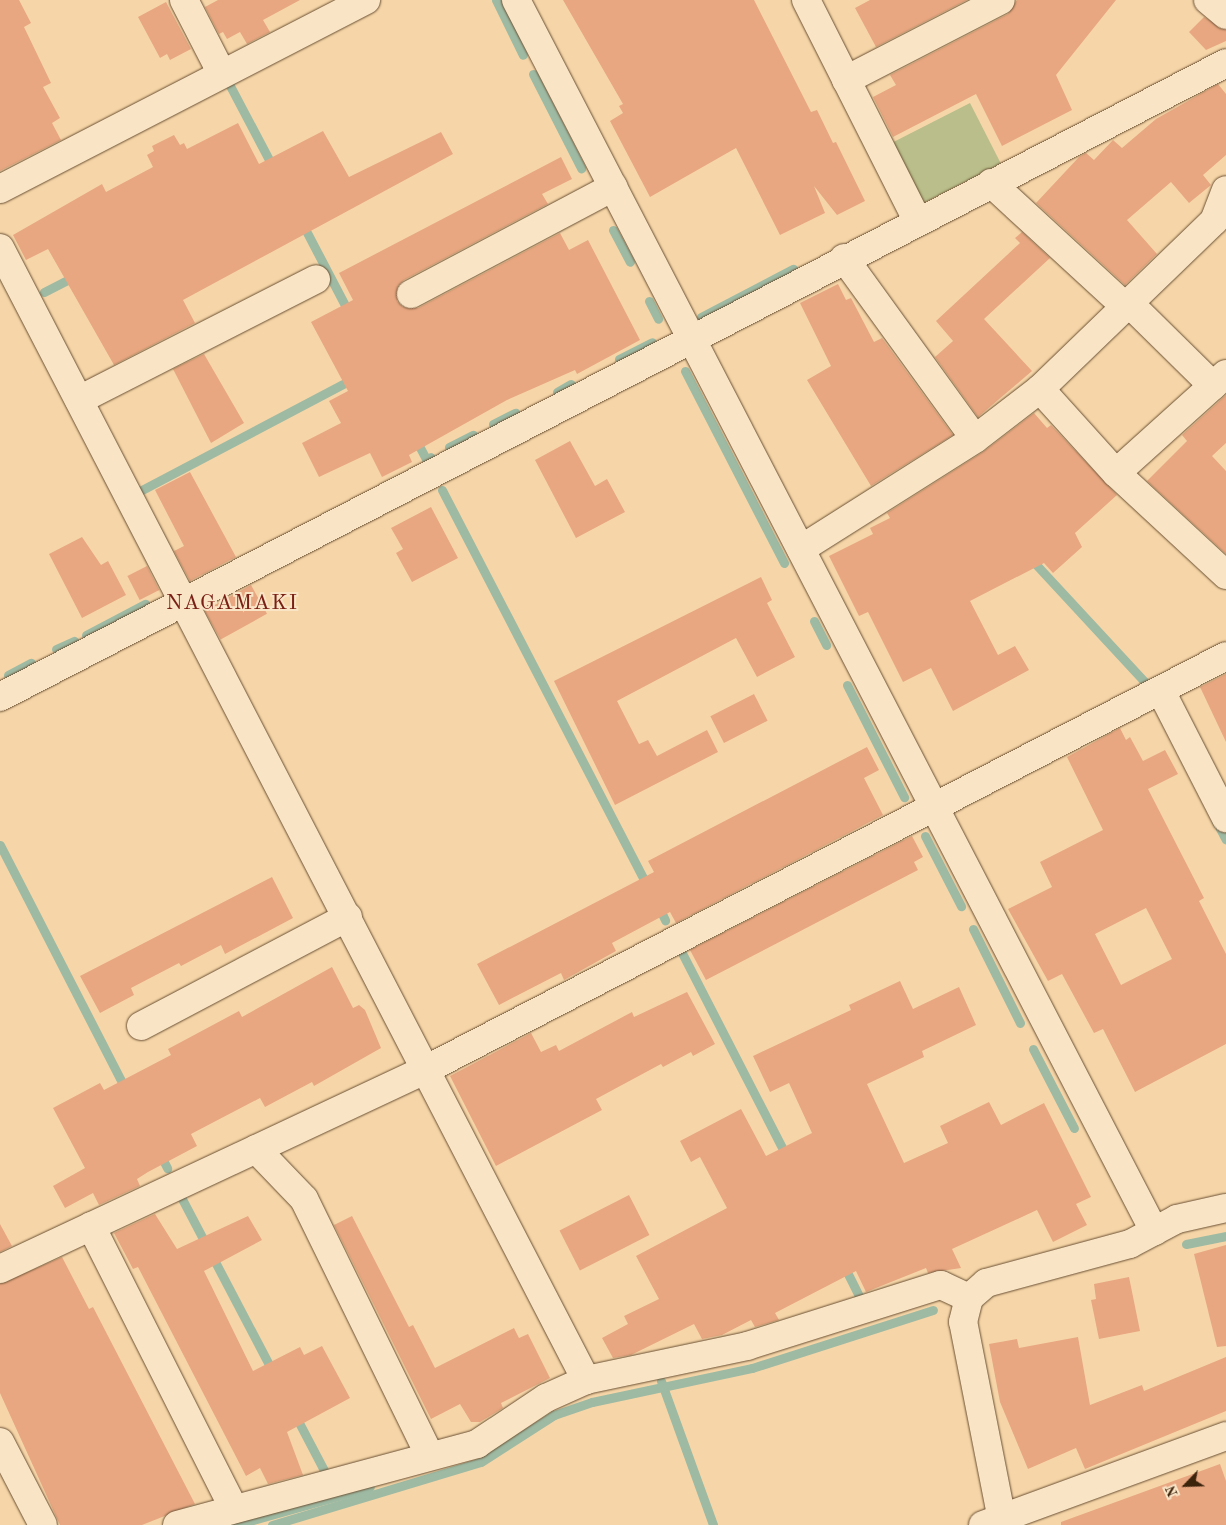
<!DOCTYPE html>
<style>
body{margin:0}
#map{position:relative;width:1226px;height:1525px;overflow:hidden;background:#f6d6a8;font-family:"Old Standard TT",serif}
div>[style]{position:absolute}
.green>*{inset:0;background:#b9be8a;transform-origin:0 0}
.stream>*{height:9px;margin:-4.5px;padding:0 4.5px;transform-origin:4.5px;border-radius:4.5px;background:#9ebaa3}
.building>*{inset:0;background:#e8a781;transform-origin:0 0}
.roads{filter:drop-shadow(0 0 1px #6a5033) drop-shadow(0 0 1px #6a5033)}
.minor>*{height:28px;margin:-14px;padding:0 14px;transform-origin:14px;border-radius:14px;background:#f9e4c6}
span{translate:-50% -50%;white-space:nowrap;text-align:center;line-height:1.15;-webkit-text-stroke:4px #f9e4c6;paint-order:stroke}
.quarter-label{font-size:22px;color:#7a1f14;letter-spacing:1px}
.north{position:absolute;left:1161px;top:1460px;width:50px;height:50px;-webkit-text-stroke:4px #f9e4c6;paint-order:stroke;rotate:246deg;font-size:14px;font-weight:700;line-height:20px;text-align:center;color:#3c230c}
.north::after{content:'';display:block;margin:auto;width:18px;height:22px;background:#3c230c;clip-path:polygon(50% 0,100% 100%,50% 72%,0 100%)}
</style>
<div id="map">
<div class="green">
<div style="left:970px;top:103px;width:68px;height:93px;rotate:63deg"></div>
</div>
<div class="stream">
<div style="left:496px;top:0;width:61px;rotate:63.9deg"></div>
<div style="left:533px;top:74px;width:106px;rotate:62.9deg"></div>
<div style="left:227px;top:80px;width:101px;rotate:62.2deg"></div>
<div style="left:302px;top:223px;width:102px;rotate:62.4deg"></div>
<div style="left:613px;top:230px;width:36px;rotate:62deg"></div>
<div style="left:44px;top:292px;width:35px;rotate:-27deg"></div>
<div style="left:649px;top:301px;width:20px;rotate:63deg"></div>
<div style="left:701px;top:317px;width:104px;rotate:-27.6deg"></div>
<div style="left:619px;top:359px;width:37px;rotate:-27deg"></div>
<div style="left:685px;top:371px;width:216px;rotate:62.7deg"></div>
<div style="left:557px;top:392px;width:16px;rotate:-30deg"></div>
<div style="left:493px;top:424px;width:25px;rotate:-27deg"></div>
<div style="left:416px;top:440px;width:21px;rotate:62deg"></div>
<div style="left:426px;top:459px;width:5px;rotate:-22deg"></div>
<div style="left:449px;top:447px;width:27px;rotate:-27deg"></div>
<div style="left:442px;top:490px;width:447px;rotate:62.6deg"></div>
<div style="left:138px;top:492px;width:244px;rotate:-27.8deg"></div>
<div style="left:1030px;top:558px;width:169px;rotate:47.2deg"></div>
<div style="left:814px;top:621px;width:27px;rotate:63deg"></div>
<div style="left:86px;top:635px;width:67px;rotate:-27.7deg"></div>
<div style="left:56px;top:649px;width:20px;rotate:-24deg"></div>
<div style="left:8px;top:675px;width:26px;rotate:-28deg"></div>
<div style="left:847px;top:685px;width:126px;rotate:63deg"></div>
<div style="left:1216px;top:821px;width:21px;rotate:62deg"></div>
<div style="left:925px;top:836px;width:79px;rotate:62.8deg"></div>
<div style="left:0;top:845px;width:278px;rotate:62.8deg"></div>
<div style="left:658px;top:905px;width:17px;rotate:65deg"></div>
<div style="left:973px;top:929px;width:105px;rotate:63.4deg"></div>
<div style="left:681px;top:951px;width:232px;rotate:62.8deg"></div>
<div style="left:1033px;top:1049px;width:89px;rotate:62.6deg"></div>
<div style="left:160px;top:1154px;width:16px;rotate:63deg"></div>
<div style="left:180px;top:1195px;width:200px;rotate:62.3deg"></div>
<div style="left:1186px;top:1244px;width:41px;rotate:-11.3deg"></div>
<div style="left:843px;top:1264px;width:40px;rotate:63.4deg"></div>
<div style="left:661px;top:1381px;width:153px;rotate:70.1deg"></div>
<div style="left:295px;top:1415px;width:69px;rotate:62.3deg"></div>
<div style="left:235px;top:1525px;width:140px;rotate:-15.7deg"></div>
<div style="left:272px;top:1525px;width:218px;rotate:-16.8deg"></div>
<div style="left:481px;top:1462px;width:87px;rotate:-32.8deg"></div>
<div style="left:554px;top:1415px;width:40px;rotate:-18.9deg"></div>
<div style="left:592px;top:1402px;width:164px;rotate:-12deg"></div>
<div style="left:752px;top:1368px;width:190px;rotate:-17.8deg"></div>
</div>
<div class="building">
<div style="clip-path:polygon(0 0,19px 0,31px 23px,24px 27px,51px 83px,43px 87px,60px 118px,52px 123px,61px 140px,0 171px)"></div>
<div style="clip-path:polygon(218px 0,300px 0,263px 20px,270px 32px,247px 44px,240px 32px,227px 39px,223px 32px,219px 34px,205px 7px)"></div>
<div style="clip-path:polygon(563px 0,754px 0,811px 112px,817px 110px,833px 143px,836px 142px,865px 201px,837px 215px,814px 186px,825px 213px,780px 235px,736px 148px,650px 197px,610px 121px,623px 113px,619px 106px,623px 104px)"></div>
<div style="clip-path:polygon(870px 0,967px 0,876px 47px,855px 8px)"></div>
<div style="clip-path:polygon(1017px 0,1116px 0,1056px 75px,1072px 110px,1002px 146px,976px 94px,893px 137px,873px 97px,896px 85px,890px 75px,1008px 14px)"></div>
<div style="clip-path:polygon(166px 2px,191px 49px,170px 60px,167px 54px,160px 58px,138px 17px)"></div>
<div style="clip-path:polygon(1204px 17px,1226px 30px,1226px 41px,1206px 50px,1189px 32px)"></div>
<div style="clip-path:polygon(1218px 84px,1226px 94px,1226px 155px,1203px 175px,1211px 185px,1189px 203px,1171px 182px,1127px 220px,1157px 254px,1125px 285px,1036px 203px,1079px 157px,1086px 153px,1094px 160px,1113px 140px,1122px 148px,1156px 119px)"></div>
<div style="clip-path:polygon(238px 123px,259px 164px,323px 131px,349px 177px,441px 132px,453px 154px,183px 300px,195px 323px,114px 365px,48px 249px,26px 260px,13px 235px,102px 184px,106px 192px,153px 167px,147px 155px,154px 151px,152px 146px,174px 135px,180px 145px,184px 143px,187px 149px)"></div>
<div style="clip-path:polygon(561px 157px,572px 179px,542px 194px,548px 204px,404px 280px,398px 286px,397px 301px,403px 307px,418px 308px,560px 233px,569px 250px,588px 240px,640px 340px,577px 374px,575px 370px,507px 400px,409px 455px,412px 462px,382px 477px,370px 453px,319px 477px,302px 443px,341px 423px,329px 401px,348px 391px,311px 322px,353px 300px,339px 273px)"></div>
<div style="clip-path:polygon(1022px 232px,1050px 258px,984px 319px,1032px 371px,978px 417px,935px 357px,953px 341px,936px 321px,1020px 243px,1015px 238px)"></div>
<div style="clip-path:polygon(838px 284px,846px 300px,851px 298px,874px 342px,882px 338px,953px 435px,871px 486px,807px 380px,831px 366px,800px 303px)"></div>
<div style="clip-path:polygon(204px 354px,244px 423px,211px 443px,173px 369px)"></div>
<div style="clip-path:polygon(1226px 395px,1226px 443px,1212px 456px,1226px 471px,1226px 554px,1147px 481px,1187px 441px,1182px 435px)"></div>
<div style="clip-path:polygon(1034px 413px,1047px 428px,1051px 425px,1117px 495px,1075px 533px,1082px 547px,1053px 573px,1044px 563px,970px 601px,998px 655px,1015px 646px,1029px 670px,953px 711px,931px 668px,903px 682px,868px 612px,859px 616px,829px 556px,873px 534px,870px 528px,890px 518px,887px 513px,983px 452px)"></div>
<div style="clip-path:polygon(570px 441px,595px 486px,607px 479px,625px 512px,576px 538px,535px 460px)"></div>
<div style="clip-path:polygon(190px 472px,236px 557px,190px 581px,174px 551px,184px 546px,155px 490px)"></div>
<div style="clip-path:polygon(431px 507px,458px 558px,412px 582px,396px 553px,403px 549px,391px 528px)"></div>
<div style="clip-path:polygon(82px 537px,101px 565px,108px 561px,126px 595px,82px 618px,49px 554px)"></div>
<div style="left:147px;top:566px;width:27px;height:22px;rotate:63deg"></div>
<div style="clip-path:polygon(761px 577px,772px 600px,767px 603px,795px 657px,757px 677px,736px 638px,617px 701px,639px 744px,648px 740px,657px 756px,707px 730px,718px 752px,615px 805px,554px 681px)"></div>
<div style="left:251px;top:585px;width:33px;height:53px;rotate:61deg"></div>
<div style="clip-path:polygon(1226px 674px,1226px 742px,1200px 687px)"></div>
<div style="left:754px;top:694px;width:30px;height:49px;rotate:63deg"></div>
<div style="clip-path:polygon(evenodd,1120px 728px,1126px 740px,1130px 737px,1143px 761px,1165px 750px,1178px 774px,1148px 789px,1204px 898px,1199px 901px,1226px 954px,1226px 1044px,1135px 1092px,1103px 1029px,1094px 1033px,1062px 974px,1048px 981px,1008px 909px,1052px 887px,1040px 862px,1103px 830px,1067px 757px,1120px 728px,1146px 908px,1172px 959px,1121px 985px,1095px 934px,1146px 908px)"></div>
<div style="clip-path:polygon(867px 747px,879px 770px,864px 778px,883px 815px,676px 923px,670px 912px,612px 943px,616px 951px,564px 980px,561px 973px,499px 1005px,477px 964px,654px 872px,648px 861px)"></div>
<div style="clip-path:polygon(912px 836px,923px 857px,914px 862px,918px 870px,706px 980px,690px 950px)"></div>
<div style="clip-path:polygon(272px 877px,293px 918px,225px 954px,221px 945px,181px 966px,179px 963px,131px 988px,134px 995px,100px 1013px,80px 976px)"></div>
<div style="clip-path:polygon(332px 967px,353px 1008px,359px 1005px,365px 1010px,381px 1048px,314px 1086px,312px 1082px,265px 1107px,260px 1098px,191px 1134px,197px 1146px,148px 1172px,137px 1179px,140px 1186px,99px 1205px,93px 1193px,65px 1208px,53px 1186px,85px 1168px,53px 1108px,100px 1083px,104px 1090px,171px 1055px,168px 1049px,239px 1011px,242px 1017px)"></div>
<div style="clip-path:polygon(900px 981px,913px 1009px,959px 987px,976px 1025px,922px 1051px,924px 1057px,867px 1084px,904px 1163px,948px 1143px,940px 1126px,989px 1102px,1001px 1125px,1044px 1103px,1091px 1197px,1076px 1204px,1087px 1225px,1053px 1242px,1037px 1210px,952px 1249px,961px 1268px,928px 1273px,926px 1268px,866px 1292px,856px 1271px,775px 1313px,779px 1320px,755px 1327px,751px 1320px,722px 1335px,702px 1339px,694px 1324px,631px 1355px,613px 1358px,602px 1338px,628px 1324px,624px 1316px,659px 1299px,636px 1256px,727px 1208px,700px 1157px,691px 1162px,680px 1141px,741px 1109px,766px 1156px,812px 1133px,789px 1083px,770px 1092px,753px 1056px,851px 1010px,849px 1005px)"></div>
<div style="clip-path:polygon(687px 992px,715px 1044px,693px 1056px,691px 1052px,663px 1067px,661px 1064px,596px 1099px,602px 1110px,496px 1166px,450px 1076px,531px 1033px,541px 1052px,556px 1045px,559px 1051px,632px 1012px,634px 1017px)"></div>
<div style="left:629px;top:1195px;width:45px;height:78px;rotate:63deg"></div>
<div style="clip-path:polygon(155px 1214px,177px 1249px,248px 1216px,262px 1240px,204px 1271px,253px 1371px,300px 1347px,304px 1355px,322px 1346px,350px 1398px,287px 1432px,303px 1475px,268px 1484px,260px 1468px,246px 1476px,138px 1267px,133px 1269px,114px 1233px)"></div>
<div style="clip-path:polygon(352px 1216px,409px 1327px,413px 1325px,435px 1368px,514px 1328px,519px 1338px,528px 1334px,550px 1378px,501px 1403px,503px 1408px,480px 1422px,471px 1422px,460px 1404px,431px 1419px,334px 1225px)"></div>
<div style="clip-path:polygon(0 1224px,12px 1246px,0 1252px)"></div>
<div style="clip-path:polygon(1226px 1245px,1226px 1346px,1217px 1347px,1194px 1254px)"></div>
<div style="clip-path:polygon(62px 1257px,89px 1309px,93px 1307px,195px 1504px,142px 1525px,60px 1525px,0 1393px,0 1284px)"></div>
<div style="clip-path:polygon(1129px 1277px,1140px 1331px,1099px 1339px,1091px 1300px,1096px 1299px,1094px 1284px)"></div>
<div style="clip-path:polygon(1078px 1337px,1090px 1405px,1142px 1385px,1144px 1391px,1226px 1357px,1226px 1411px,1085px 1469px,1076px 1448px,1028px 1469px,1000px 1402px,989px 1344px,1017px 1339px,1019px 1348px)"></div>
<div style="clip-path:polygon(1220px 1464px,1226px 1481px,1226px 1525px,1061px 1525px,1061px 1522px)"></div>
</div>
<div class="roads">
<div class="minor">
<div style="left:184px;top:0;width:83px;rotate:62.8deg"></div>
<div style="left:516px;top:0;width:1387px;rotate:62.6deg"></div>
<div style="left:806px;top:0;width:246px;rotate:63.2deg"></div>
<div style="left:1208px;top:0;width:23px;rotate:40deg"></div>
<div style="left:846px;top:80px;width:174px;rotate:-27.3deg"></div>
<div style="left:991px;top:183px;width:185px;rotate:42.6deg"></div>
<div style="left:0;top:189px;width:412px;rotate:-27.3deg"></div>
<div style="left:0;top:248px;width:1275px;rotate:62.63deg"></div>
<div style="left:844px;top:258px;width:223px;rotate:54.1deg"></div>
<div style="left:411px;top:294px;width:229px;rotate:-27.9deg"></div>
<div style="left:1131px;top:305px;width:115px;rotate:44.6deg"></div>
<div style="left:1040px;top:389px;width:113px;rotate:47.9deg"></div>
<div style="left:1116px;top:473px;width:150px;rotate:42.8deg"></div>
<div style="left:79px;top:400px;width:266px;rotate:-27deg"></div>
<div style="left:1116px;top:473px;width:148px;rotate:-42deg"></div>
<div style="left:801px;top:549px;width:206px;rotate:-32.3deg"></div>
<div style="left:975px;top:439px;width:82px;rotate:-37.6deg"></div>
<div style="left:1040px;top:389px;width:242px;rotate:-44deg"></div>
<div style="left:1214px;top:221px;width:33px;rotate:-69deg"></div>
<div style="left:1161px;top:691px;width:143px;rotate:62.9deg"></div>
<div style="left:0;top:697px;width:1380px;rotate:-27.34deg"></div>
<div style="left:141px;top:1026px;width:234px;rotate:-27.8deg"></div>
<div style="left:256px;top:1149px;width:69px;rotate:46.2deg"></div>
<div style="left:304px;top:1199px;width:286px;rotate:63.9deg"></div>
<div style="left:91px;top:1226px;width:317px;rotate:63.2deg"></div>
<div style="left:0;top:1269px;width:472px;rotate:-25.1deg"></div>
<div style="left:427px;top:1069px;width:899px;rotate:-27.33deg"></div>
<div style="left:0;top:1442px;width:93px;rotate:62.6deg"></div>
<div style="left:177px;top:1525px;width:311px;rotate:-15.1deg"></div>
<div style="left:477px;top:1444px;width:83px;rotate:-33.7deg"></div>
<div style="left:546px;top:1398px;width:44px;rotate:-24.2deg"></div>
<div style="left:586px;top:1380px;width:165px;rotate:-11.9deg"></div>
<div style="left:747px;top:1346px;width:203px;rotate:-17.5deg"></div>
<div style="left:941px;top:1285px;width:31px;rotate:25deg"></div>
<div style="left:983px;top:1525px;width:259px;rotate:-20.1deg"></div>
<div style="left:1003px;top:1525px;width:207px;rotate:-101.1deg"></div>
<div style="left:963px;top:1322px;width:25px;rotate:-76deg"></div>
<div style="left:969px;top:1298px;width:23px;rotate:-41deg"></div>
<div style="left:986px;top:1283px;width:149px;rotate:-15.2deg"></div>
<div style="left:1130px;top:1244px;width:53px;rotate:-28deg"></div>
<div style="left:1177px;top:1219px;width:50px;rotate:-12.7deg"></div>
</div>
</div>
<div class="quarter-label">
<span style="left:232px;top:604px">NAGAMAKI</span>
</div>
<div class="north">N</div>
</div>
